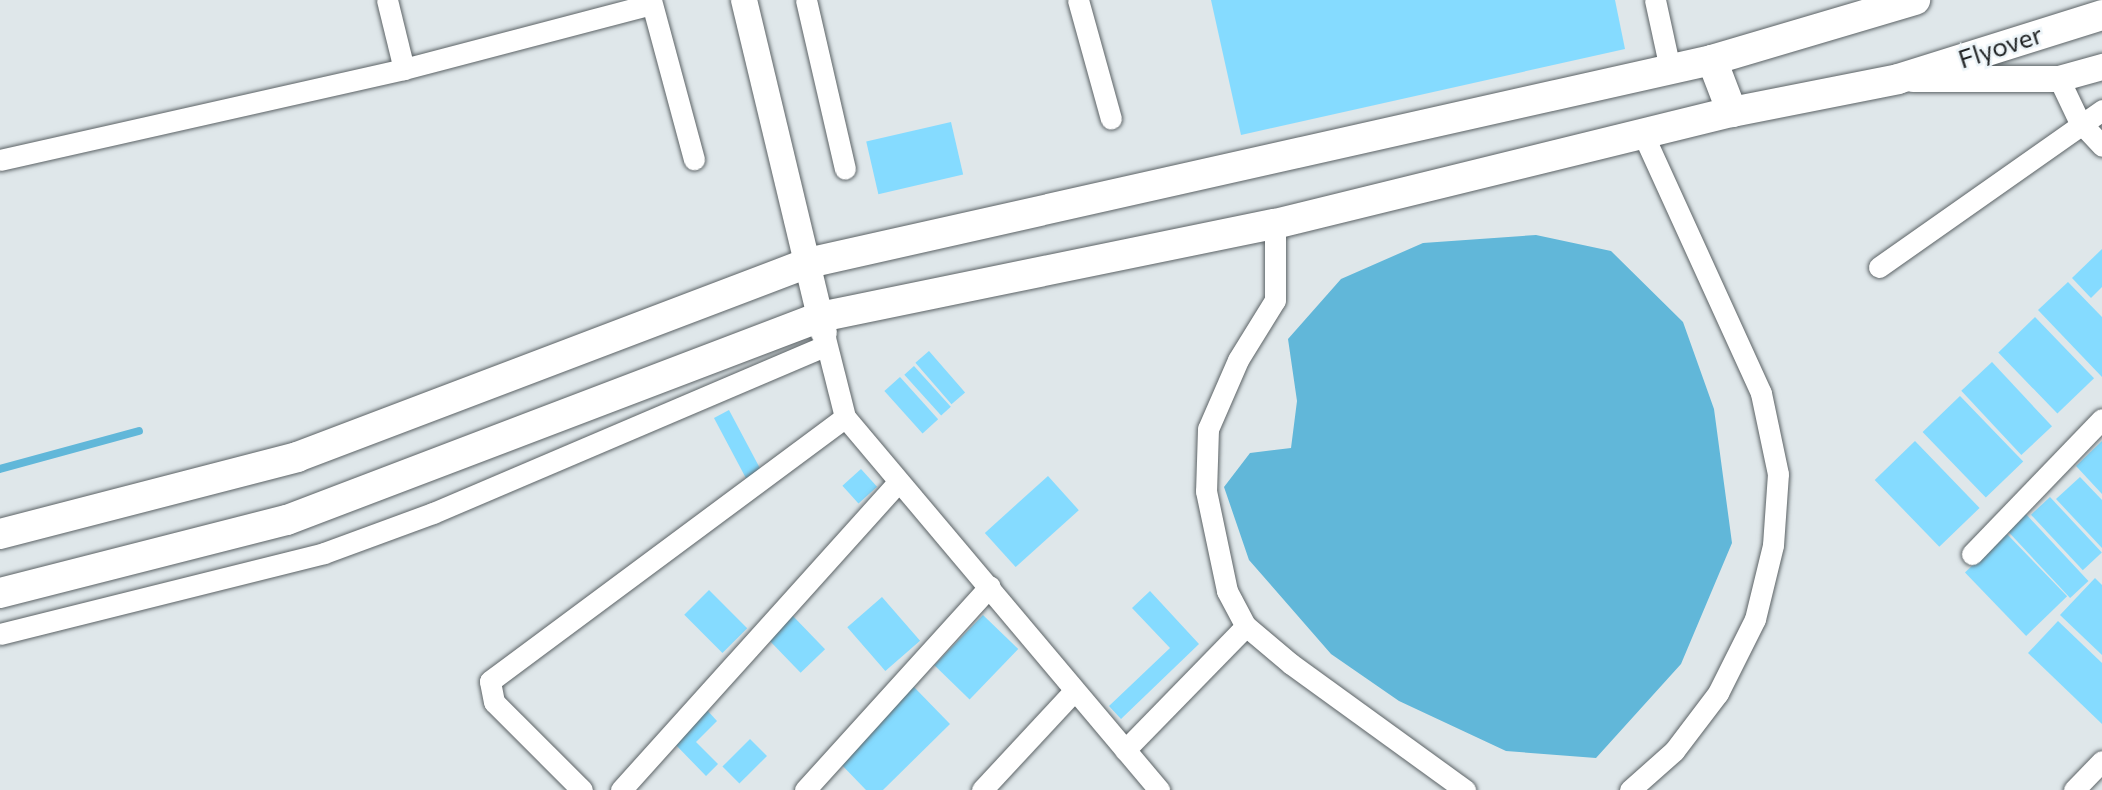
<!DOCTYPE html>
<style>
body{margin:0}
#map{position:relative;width:2102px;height:790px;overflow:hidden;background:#dfe7ea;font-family:Commissioner,sans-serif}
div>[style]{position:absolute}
.water>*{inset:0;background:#61b7d9}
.stream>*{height:8px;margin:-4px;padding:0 4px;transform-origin:4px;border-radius:4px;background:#61b7d9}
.building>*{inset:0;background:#85dbff;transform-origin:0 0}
.roads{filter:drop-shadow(0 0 2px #5c6366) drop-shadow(0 0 2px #5c6366)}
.minor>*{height:21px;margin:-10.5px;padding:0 10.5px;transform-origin:10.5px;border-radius:10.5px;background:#fff}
.tertiary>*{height:26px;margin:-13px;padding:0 13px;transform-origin:13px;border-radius:13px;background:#fff}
.secondary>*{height:30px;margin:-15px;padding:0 15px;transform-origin:15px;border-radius:15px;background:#fff}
span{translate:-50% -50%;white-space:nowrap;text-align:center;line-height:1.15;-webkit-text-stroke:5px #ecf4f8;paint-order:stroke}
.street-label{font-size:26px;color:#1f2223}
</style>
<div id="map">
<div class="water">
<div style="clip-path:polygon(1536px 235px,1611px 251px,1683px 322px,1714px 409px,1732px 543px,1681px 664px,1596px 758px,1506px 751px,1399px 701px,1331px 654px,1249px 560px,1224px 487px,1250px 453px,1291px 448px,1297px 401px,1288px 339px,1341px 279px,1423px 243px)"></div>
</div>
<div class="stream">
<div style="left:0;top:469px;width:144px;rotate:-15.3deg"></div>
</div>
<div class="building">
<div style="clip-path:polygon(1211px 0,1615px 0,1625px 49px,1241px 135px)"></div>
<div style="left:951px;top:122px;width:54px;height:87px;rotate:77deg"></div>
<div style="clip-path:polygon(2102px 249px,2102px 287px,2091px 298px,2072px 278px)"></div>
<div style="clip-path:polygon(2068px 282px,2102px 317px,2102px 377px,2038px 310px)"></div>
<div style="left:2035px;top:317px;width:85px;height:51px;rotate:46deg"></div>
<div style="left:929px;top:351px;width:55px;height:18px;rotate:49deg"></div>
<div style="left:1992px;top:362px;width:88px;height:42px;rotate:47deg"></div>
<div style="left:914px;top:366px;width:55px;height:13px;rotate:48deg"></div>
<div style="left:900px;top:377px;width:57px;height:21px;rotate:48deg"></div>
<div style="left:1960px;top:396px;width:91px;height:52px;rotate:46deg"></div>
<div style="left:729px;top:410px;width:69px;height:17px;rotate:62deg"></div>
<div style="left:1915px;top:441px;width:93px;height:56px;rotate:46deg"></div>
<div style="clip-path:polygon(2102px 441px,2102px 494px,2076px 466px)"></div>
<div style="left:861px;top:469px;width:24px;height:25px;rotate:48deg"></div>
<div style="left:1048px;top:476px;width:46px;height:85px;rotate:48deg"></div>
<div style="clip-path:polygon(2080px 477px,2102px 500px,2102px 548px,2056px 499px)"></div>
<div style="left:2050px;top:497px;width:76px;height:26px;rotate:47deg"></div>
<div style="left:2025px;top:513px;width:93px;height:25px;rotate:47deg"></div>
<div style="left:2006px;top:533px;width:88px;height:57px;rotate:46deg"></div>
<div style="clip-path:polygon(2095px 578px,2102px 585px,2102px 655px,2060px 615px)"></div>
<div style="left:709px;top:590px;width:54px;height:35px;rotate:45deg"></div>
<div style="clip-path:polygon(1150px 591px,1199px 644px,1121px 719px,1109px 706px,1170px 648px,1132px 608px)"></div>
<div style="left:882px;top:597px;width:58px;height:46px;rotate:49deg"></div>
<div style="left:791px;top:614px;width:49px;height:34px;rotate:46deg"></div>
<div style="left:983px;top:615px;width:49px;height:70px;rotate:44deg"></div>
<div style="clip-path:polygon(2058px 621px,2102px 663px,2102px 724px,2028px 653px)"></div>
<div style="clip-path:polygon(913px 686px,950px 724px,883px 790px,866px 790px,838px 761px)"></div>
<div style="clip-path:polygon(706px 709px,717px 721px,696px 742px,718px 764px,706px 776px,673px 742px)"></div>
<div style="left:750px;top:739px;width:24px;height:39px;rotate:45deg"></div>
</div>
<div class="roads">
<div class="minor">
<div style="left:387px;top:0;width:71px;rotate:76.2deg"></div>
<div style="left:651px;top:0;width:165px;rotate:74.9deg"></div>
<div style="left:806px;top:0;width:173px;rotate:77deg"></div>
<div style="left:1078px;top:0;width:123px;rotate:74.5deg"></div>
<div style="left:1655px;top:0;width:71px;rotate:77.7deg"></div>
<div style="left:2059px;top:79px;width:47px;rotate:64.5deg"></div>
<div style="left:2079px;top:121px;width:34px;rotate:47deg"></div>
<div style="left:0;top:160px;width:414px;rotate:-12.7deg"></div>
<div style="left:404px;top:69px;width:255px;rotate:-14.7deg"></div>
<div style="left:1275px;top:224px;width:76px;rotate:90deg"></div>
<div style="left:1275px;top:300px;width:70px;rotate:121.7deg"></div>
<div style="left:1238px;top:360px;width:75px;rotate:113.5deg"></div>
<div style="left:1208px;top:429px;width:62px;rotate:91.8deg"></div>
<div style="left:1206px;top:491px;width:102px;rotate:78.1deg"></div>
<div style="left:1227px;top:591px;width:40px;rotate:62deg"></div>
<div style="left:1246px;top:626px;width:59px;rotate:40.2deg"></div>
<div style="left:1291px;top:664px;width:215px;rotate:35.9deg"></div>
<div style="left:1879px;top:267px;width:273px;rotate:-35.1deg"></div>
<div style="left:845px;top:417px;width:488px;rotate:49.9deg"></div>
<div style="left:1972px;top:554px;width:187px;rotate:-46.1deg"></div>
<div style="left:0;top:634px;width:334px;rotate:-14deg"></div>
<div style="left:324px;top:553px;width:116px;rotate:-20.2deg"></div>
<div style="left:433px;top:513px;width:427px;rotate:-23.1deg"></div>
<div style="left:1125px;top:750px;width:173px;rotate:-45.7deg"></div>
<div style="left:582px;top:790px;width:124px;rotate:-135deg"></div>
<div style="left:494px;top:702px;width:21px;rotate:-101deg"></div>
<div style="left:490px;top:681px;width:442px;rotate:-36.6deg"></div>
<div style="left:845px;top:417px;width:86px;rotate:-104.2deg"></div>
<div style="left:621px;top:790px;width:414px;rotate:-48deg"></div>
<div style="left:805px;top:790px;width:275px;rotate:-47.8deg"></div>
<div style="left:982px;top:790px;width:134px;rotate:-47.1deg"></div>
<div style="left:1630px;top:790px;width:59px;rotate:-41.6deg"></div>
<div style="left:1674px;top:751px;width:73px;rotate:-52.8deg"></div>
<div style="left:1718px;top:693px;width:83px;rotate:-63.4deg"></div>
<div style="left:1755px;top:619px;width:76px;rotate:-76.3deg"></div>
<div style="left:1773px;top:545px;width:71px;rotate:-86deg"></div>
<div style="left:1778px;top:474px;width:83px;rotate:-101.9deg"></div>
<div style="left:1761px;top:393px;width:285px;rotate:-114.5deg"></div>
<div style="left:2074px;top:790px;width:40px;rotate:-46deg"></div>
</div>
<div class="tertiary">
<div style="left:744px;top:0;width:342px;rotate:76.5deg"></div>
<div style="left:1913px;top:79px;width:146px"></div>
<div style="left:2059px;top:79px;width:45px;rotate:-15.6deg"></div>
</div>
<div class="secondary">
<div style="left:1712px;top:60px;width:56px;rotate:69deg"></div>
<div style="left:0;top:534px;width:307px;rotate:-14.5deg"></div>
<div style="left:297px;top:457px;width:547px;rotate:-20.79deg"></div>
<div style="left:808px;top:263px;width:927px;rotate:-12.66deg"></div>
<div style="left:1712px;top:60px;width:212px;rotate:-16.5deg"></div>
<div style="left:0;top:593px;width:296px;rotate:-14.3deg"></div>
<div style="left:287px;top:520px;width:570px;rotate:-20.85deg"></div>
<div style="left:820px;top:317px;width:464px;rotate:-11.6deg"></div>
<div style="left:1275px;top:224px;width:471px;rotate:-13.8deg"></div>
<div style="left:1732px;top:112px;width:169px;rotate:-11.2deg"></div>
<div style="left:1898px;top:79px;width:214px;rotate:-17.4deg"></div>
</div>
</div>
<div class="street-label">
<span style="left:2000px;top:46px;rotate:-18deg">Flyover</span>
</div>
</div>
